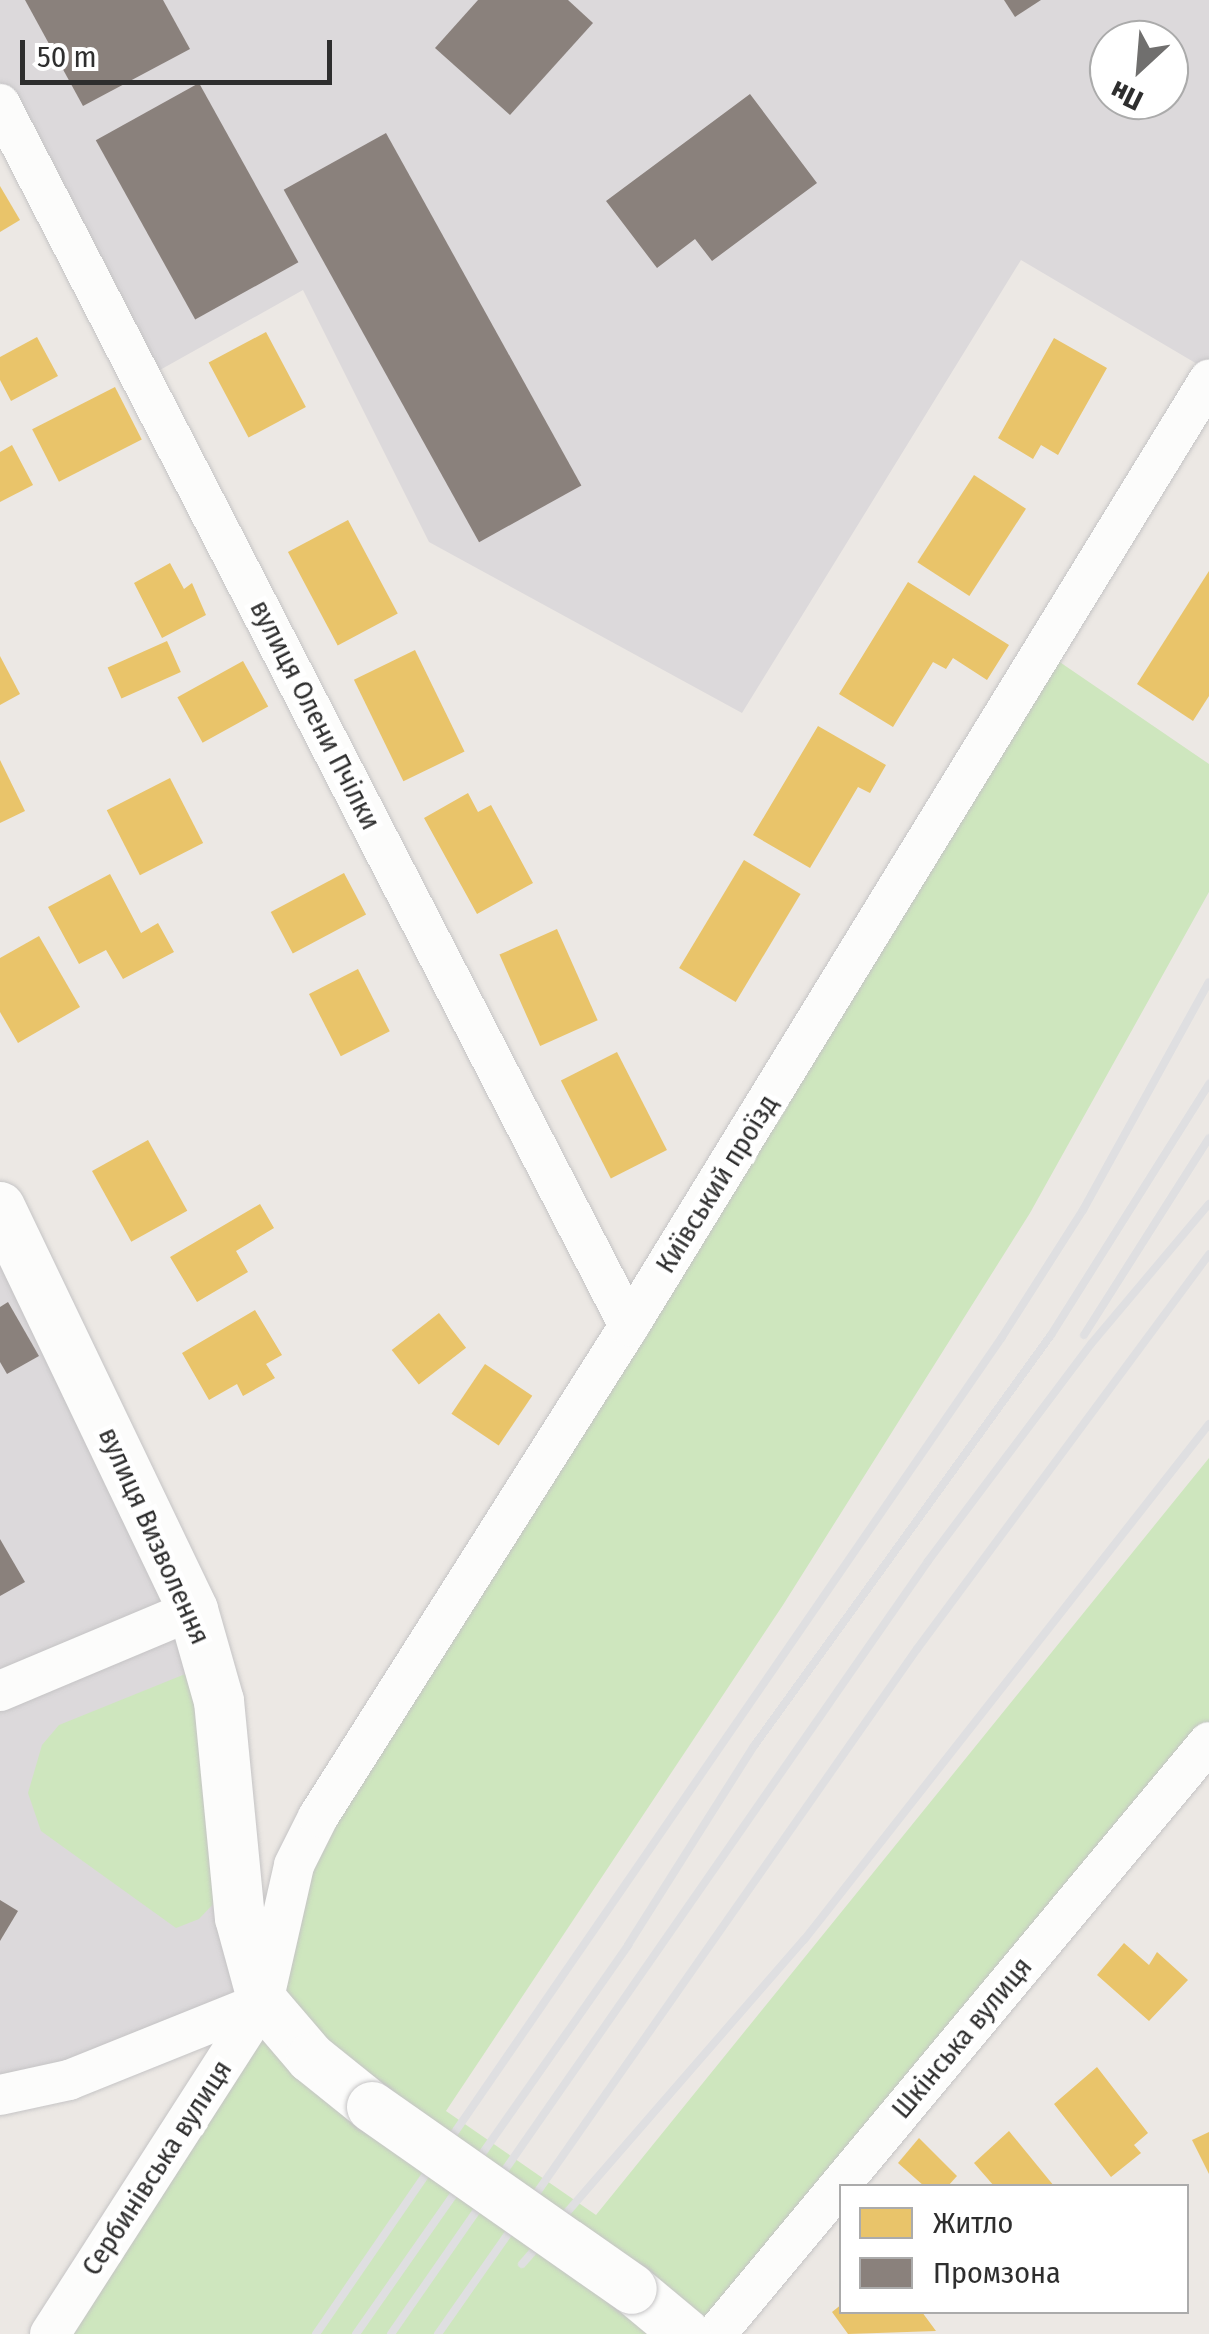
<!DOCTYPE html>
<meta charset="utf-8">
<style>
body{margin:0}
#map{position:relative;width:1209px;height:2334px;overflow:hidden;background:#ece8e4;font-family:"Fira Sans Condensed",sans-serif}
div>[style]{position:absolute}
.industrial>*{inset:0;background:#dcd9db}
.green>*{inset:0;background:#cee6be}
.homes>*{inset:0;background:#e9c46a;transform-origin:0 0}
.industry>*{inset:0;background:#8a817c;transform-origin:0 0}
.roads{filter:drop-shadow(0 0 2px #c5c4c5) drop-shadow(0 0 2px #c5c4c5)}
.minor>*{height:40px;margin:-20px;padding:0 20px;transform-origin:20px;border-radius:20px;background:#fcfcfb}
.tertiary>*{height:50px;margin:-25px;padding:0 25px;transform-origin:25px;border-radius:25px;background:#fcfcfb}
.rail>*{height:8px;margin:-4px;padding:0 4px;transform-origin:4px;border-radius:4px;background:#dfdfe1}
.bridges{filter:drop-shadow(0 0 2px #c5c4c5) drop-shadow(0 0 2px #c5c4c5)}
.tertiary-bridge>*{height:50px;margin:-25px;padding:0 25px;transform-origin:25px;border-radius:25px;background:#fcfcfb}
span{translate:-50% -50%;white-space:nowrap;text-align:center;line-height:1.15;-webkit-text-stroke:10px #fff;paint-order:stroke}
.street-label{font-size:28px;color:#2e2e2e}
.legend{position:absolute;left:839px;top:2184px;width:350px;height:130px;box-sizing:border-box;background:#fff;border:2px solid #ababab;margin:0;padding:12px 18px;list-style:none;font-size:30px;color:#2e2e2e}
.legend li{display:flex;align-items:center;gap:20px;height:50px}
.legend b{width:50px;border:2px solid #ababab}
.north{position:absolute;left:1089px;top:20px;width:100px;height:100px;box-sizing:border-box;background:#fff;border:2px solid #ababab;border-radius:50%;rotate:206deg;font-size:28px;font-weight:700;line-height:40px;text-align:center;color:#2e2e2e}
.north::after{content:'';display:block;margin:auto;width:35px;height:45px;background:#706f6e;clip-path:polygon(50% 0,100% 100%,50% 72%,0 100%)}
.scale{position:absolute;left:20px;top:40px;width:312px;height:45px;box-sizing:border-box;border:5px solid #2e2e2e;border-top:0;padding-left:12px;font-size:30px;line-height:35px;white-space:nowrap;color:#2e2e2e;-webkit-text-stroke:8px #fff;paint-order:stroke}
</style>
<div id="map">
<div class="industrial">
<div style="clip-path:polygon(evenodd,0 0,1209px 0,1209px 371px,1021px 260px,742px 713px,429px 542px,303px 290px,142px 380px,0 105px,0 0,1109px 40px,1169px 40px,1169px 100px,1109px 100px,1109px 40px)"></div>
<div style="clip-path:polygon(0 1207px,193px 1610px,263px 2002px,0 2095px)"></div>
</div>
<div class="green">
<div style="clip-path:polygon(1045px 652px,1209px 764px,1209px 892px,1030px 1213px,783px 1605px,446px 2111px,596px 2215px,1209px 1458px,1209px 1742px,716px 2334px,50px 2334px,263px 2002px,281px 1913px)"></div>
<div style="clip-path:polygon(210px 1664px,235px 1881px,199px 1919px,176px 1928px,41px 1831px,28px 1793px,42px 1745px,59px 1725px)"></div>
</div>
<div class="homes">
<div style="clip-path:polygon(0 186px,20px 220px,0 232px)"></div>
<div style="left:266px;top:332px;width:85px;height:65px;rotate:62deg"></div>
<div style="clip-path:polygon(37px 337px,58px 376px,11px 401px,0 380px,0 357px)"></div>
<div style="clip-path:polygon(1054px 338px,1107px 368px,1058px 455px,1041px 445px,1033px 459px,998px 438px)"></div>
<div style="left:115px;top:387px;width:59px;height:93px;rotate:63deg"></div>
<div style="clip-path:polygon(12px 445px,33px 485px,0 502px,0 452px)"></div>
<div style="left:974px;top:475px;width:62px;height:104px;rotate:33deg"></div>
<div style="left:348px;top:520px;width:106px;height:68px;rotate:62deg"></div>
<div style="clip-path:polygon(170px 563px,184px 589px,192px 583px,206px 615px,162px 638px,134px 583px)"></div>
<div style="clip-path:polygon(1209px 571px,1209px 696px,1193px 721px,1137px 684px)"></div>
<div style="clip-path:polygon(908px 582px,1009px 645px,987px 680px,953px 658px,946px 669px,933px 662px,893px 727px,839px 694px)"></div>
<div style="left:167px;top:641px;width:34px;height:65px;rotate:66deg"></div>
<div style="left:415px;top:650px;width:113px;height:68px;rotate:64deg"></div>
<div style="clip-path:polygon(0 656px,20px 694px,0 705px)"></div>
<div style="left:243px;top:661px;width:52px;height:75px;rotate:61deg"></div>
<div style="clip-path:polygon(818px 726px,886px 765px,870px 793px,858px 787px,810px 868px,753px 835px)"></div>
<div style="clip-path:polygon(0 760px,25px 811px,0 823px)"></div>
<div style="left:170px;top:778px;width:73px;height:71px;rotate:63deg"></div>
<div style="clip-path:polygon(468px 793px,478px 812px,491px 805px,533px 883px,477px 914px,424px 818px)"></div>
<div style="left:744px;top:860px;width:66px;height:126px;rotate:31deg"></div>
<div style="left:344px;top:873px;width:47px;height:83px;rotate:62deg"></div>
<div style="clip-path:polygon(110px 874px,141px 933px,158px 923px,174px 952px,123px 979px,106px 950px,79px 964px,48px 907px)"></div>
<div style="left:557px;top:929px;width:100px;height:63px;rotate:66deg"></div>
<div style="clip-path:polygon(39px 936px,80px 1007px,18px 1043px,0 1012px,0 958px)"></div>
<div style="left:358px;top:969px;width:70px;height:55px;rotate:63deg"></div>
<div style="left:617px;top:1052px;width:110px;height:63px;rotate:63deg"></div>
<div style="left:148px;top:1140px;width:81px;height:64px;rotate:61deg"></div>
<div style="clip-path:polygon(260px 1204px,274px 1228px,236px 1251px,248px 1272px,197px 1302px,170px 1257px)"></div>
<div style="clip-path:polygon(255px 1310px,282px 1355px,266px 1364px,275px 1378px,243px 1396px,237px 1384px,209px 1400px,182px 1353px)"></div>
<div style="left:439px;top:1313px;width:44px;height:60px;rotate:52deg"></div>
<div style="left:485px;top:1364px;width:57px;height:60px;rotate:34deg"></div>
<div style="clip-path:polygon(1124px 1943px,1149px 1965px,1157px 1952px,1188px 1980px,1149px 2021px,1097px 1975px)"></div>
<div style="clip-path:polygon(1097px 2067px,1148px 2133px,1134px 2145px,1141px 2153px,1111px 2177px,1054px 2104px)"></div>
<div style="clip-path:polygon(1009px 2131px,1054px 2186px,994px 2186px,974px 2163px)"></div>
<div style="clip-path:polygon(1209px 2132px,1209px 2174px,1192px 2140px)"></div>
<div style="clip-path:polygon(919px 2138px,957px 2176px,948px 2186px,924px 2186px,898px 2163px)"></div>
<div style="clip-path:polygon(842px 2304px,842px 2312px,922px 2312px,936px 2331px,848px 2334px,832px 2312px)"></div>
</div>
<div class="industry">
<div style="clip-path:polygon(25px 0,163px 0,190px 49px,83px 106px)"></div>
<div style="clip-path:polygon(478px 0,568px 0,593px 23px,510px 115px,435px 48px)"></div>
<div style="clip-path:polygon(1004px 0,1041px 0,1015px 17px)"></div>
<div style="left:199px;top:83px;width:205px;height:118px;rotate:61deg"></div>
<div style="clip-path:polygon(750px 94px,817px 183px,712px 261px,695px 239px,657px 268px,606px 201px)"></div>
<div style="left:386px;top:133px;width:403px;height:117px;rotate:61deg"></div>
<div style="clip-path:polygon(8px 1302px,39px 1356px,7px 1374px,0 1362px,0 1307px)"></div>
<div style="clip-path:polygon(0 1539px,25px 1582px,0 1596px)"></div>
<div style="clip-path:polygon(0 1900px,18px 1911px,0 1941px)"></div>
</div>
<div class="roads">
<div class="minor">
<div style="left:0;top:104px;width:1374px;rotate:62.76deg"></div>
<div style="left:0;top:1691px;width:209px;rotate:-22.8deg"></div>
<div style="left:0;top:2095px;width:71px;rotate:-12.3deg"></div>
<div style="left:69px;top:2080px;width:209px;rotate:-21.9deg"></div>
<div style="left:50px;top:2334px;width:394px;rotate:-57.3deg"></div>
<div style="left:263px;top:2002px;width:140px;rotate:-77.2deg"></div>
<div style="left:294px;top:1865px;width:54px;rotate:-63.4deg"></div>
<div style="left:318px;top:1817px;width:581px;rotate:-57.65deg"></div>
<div style="left:629px;top:1326px;width:1110px;rotate:-58.49deg"></div>
<div style="left:716px;top:2334px;width:770px;rotate:-50.21deg"></div>
</div>
<div class="tertiary">
<div style="left:0;top:1207px;width:447px;rotate:64.4deg"></div>
<div style="left:193px;top:1610px;width:95px;rotate:74.1deg"></div>
<div style="left:219px;top:1701px;width:218px;rotate:84.5deg"></div>
<div style="left:240px;top:1918px;width:87px;rotate:74.7deg"></div>
<div style="left:263px;top:2002px;width:74px;rotate:49.4deg"></div>
<div style="left:311px;top:2058px;width:78px;rotate:38.8deg"></div>
<div style="left:632px;top:2289px;width:70px;rotate:39.8deg"></div>
</div>
</div>
<div class="rail">
<div style="left:1084px;top:1335px;width:233px;rotate:-57.6deg"></div>
<div style="left:522px;top:2264px;width:430px;rotate:-49deg"></div>
<div style="left:804px;top:1940px;width:656px;rotate:-51.87deg"></div>
<div style="left:316px;top:2334px;width:1210px;rotate:-55.47deg"></div>
<div style="left:1002px;top:1337px;width:151px;rotate:-57.5deg"></div>
<div style="left:1083px;top:1210px;width:260px;rotate:-61.1deg"></div>
<div style="left:356px;top:2334px;width:475px;rotate:-55deg"></div>
<div style="left:628px;top:1945px;width:236px;rotate:-57.7deg"></div>
<div style="left:754px;top:1746px;width:507px;rotate:-54.15deg"></div>
<div style="left:1051px;top:1335px;width:297px;rotate:-57.8deg"></div>
<div style="left:391px;top:2334px;width:941px;rotate:-55.21deg"></div>
<div style="left:928px;top:1561px;width:271px;rotate:-53.1deg"></div>
<div style="left:1091px;top:1344px;width:183px;rotate:-49.9deg"></div>
<div style="left:438px;top:2334px;width:836px;rotate:-55.04deg"></div>
<div style="left:917px;top:1649px;width:491px;rotate:-53.5deg"></div>
</div>
<div class="bridges">
<div class="tertiary-bridge">
<div style="left:372px;top:2107px;width:317px;rotate:35deg"></div>
</div>
</div>
<div class="street-label">
<span style="left:315px;top:715px;rotate:63deg">вулиця Олени Пчілки</span>
<span style="left:717px;top:1184px;rotate:-58deg">Київський проїзд</span>
<span style="left:154px;top:1536px;rotate:66deg">вулиця Визволення</span>
<span style="left:962px;top:2038px;rotate:-50deg">Шкінська вулиця</span>
<span style="left:157px;top:2168px;rotate:-57deg">Сербинівська вулиця</span>
</div>
<ul class="legend">
<li><b style="height:28px;background:#e9c46a"></b>Житло</li>
<li><b style="height:28px;background:#8a817c"></b>Промзона</li>
</ul>
<div class="north">Пн</div>
<div class="scale">50 m</div>
</div>
